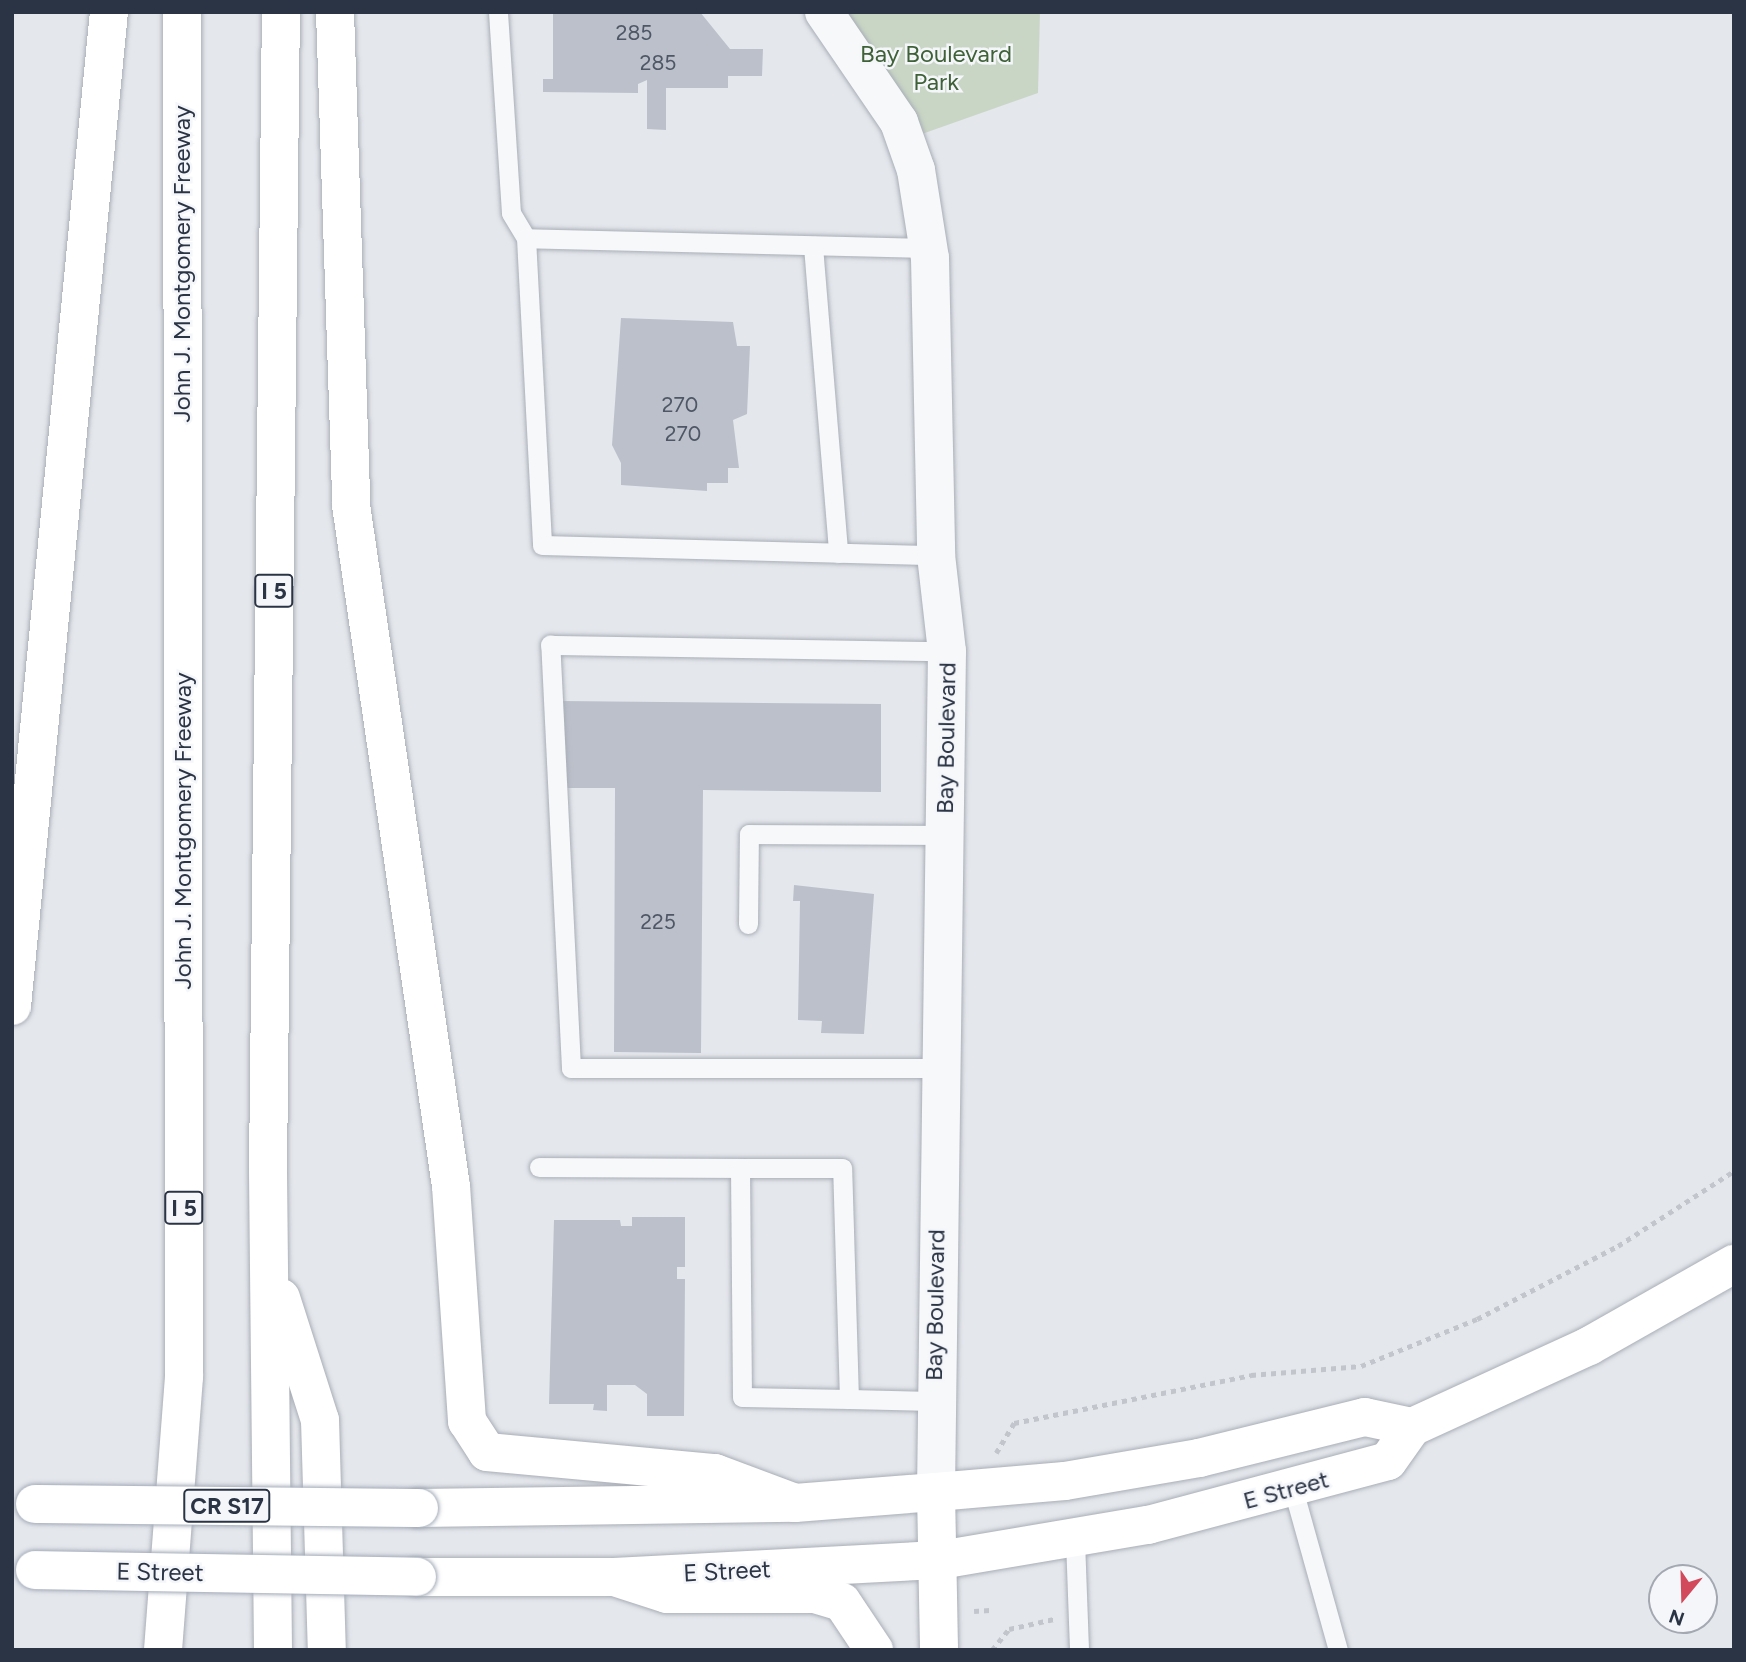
<!DOCTYPE html>
<style>
body{margin:0}
#map{position:relative;width:1746px;height:1662px;overflow:hidden;background:#e4e7ec;font-family:Figtree,sans-serif}
div>[style]{position:absolute}
.green>*{inset:0;background:#c9d6c5}
.building>*{inset:0;background:#bbc0ca}
.path>*{height:4.5px;margin-top:-2.25px;transform-origin:0;background:repeating-linear-gradient(90deg,#c2c5cb 0 5px,transparent 0 10px)}
.roads{filter:drop-shadow(0 0 2px #a9aeb7) drop-shadow(0 0 2px #a9aeb7)}
.service>*{height:19px;margin:-9.5px;padding:0 9.5px;transform-origin:9.5px;border-radius:9.5px;background:#f7f8fa}
.tertiary>*{height:38px;margin:-19px;padding:0 19px;transform-origin:19px;border-radius:19px;background:#f7f8fa}
.secondary>*{height:38px;margin:-19px;padding:0 19px;transform-origin:19px;border-radius:19px;background:#fff}
.primary>*{height:38px;margin:-19px;padding:0 19px;transform-origin:19px;border-radius:19px;background:#fff}
.motorway>*{height:38px;margin:-19px;padding:0 19px;transform-origin:19px;border-radius:19px;background:#fff}
.bridges{filter:drop-shadow(0 0 2px #a3abb8) drop-shadow(0 0 2px #a3abb8)}
.primary-bridge>*{height:38px;margin:-19px;padding:0 19px;transform-origin:19px;border-radius:19px;background:#fff}
span{translate:-50% -50%;white-space:nowrap;text-align:center;line-height:1.15;-webkit-text-stroke:5px #f4f6f9;paint-order:stroke}
.number-label{font-size:21px;color:#4f5766}
.number-label span{-webkit-text-stroke-width:0}
.shield-label span{padding:2px 5px;background:#f4f6f9;border:2px solid;border-radius:5px;-webkit-text-stroke-width:0}
.shield-label{font-size:23px;color:#2b3445;font-weight:700}
.park-label{font-size:24px;color:#3f6138}
.street-label{font-size:24px;color:#2b3445}
.frame{position:absolute;inset:0;border:14px solid #2b3445;pointer-events:none}
.north{position:absolute;left:1648px;top:1564px;width:70px;height:70px;box-sizing:border-box;background:#f4f6f9;border:2px solid #a4a8b1;border-radius:50%;rotate:199deg;font-size:19px;font-weight:700;line-height:28px;text-align:center;color:#2b3445}
.north::after{content:'';display:block;margin:auto;width:24px;height:32px;background:#d1495b;clip-path:polygon(50% 0,100% 100%,50% 72%,0 100%)}
</style>
<div id="map">
<div class="green">
<div style="clip-path:polygon(825px 12px,1040px 12px,1038px 93px,905px 140px)"></div>
</div>
<div class="building">
<div style="clip-path:polygon(553px 12px,700px 12px,730px 49px,763px 49px,762px 76px,728px 76px,728px 88px,666px 88px,666px 130px,647px 129px,647px 80px,638px 84px,638px 93px,543px 92px,543px 79px,553px 79px)"></div>
<div style="clip-path:polygon(621px 318px,733px 322px,737px 346px,750px 346px,747px 414px,733px 420px,739px 468px,728px 468px,728px 483px,707px 483px,707px 491px,621px 485px,621px 463px,612px 445px)"></div>
<div style="clip-path:polygon(560px 701px,881px 704px,881px 792px,703px 790px,701px 1053px,614px 1052px,615px 788px,560px 788px)"></div>
<div style="clip-path:polygon(794px 885px,874px 894px,864px 1034px,821px 1033px,822px 1021px,798px 1020px,800px 901px,793px 901px)"></div>
<div style="clip-path:polygon(632px 1217px,685px 1217px,685px 1267px,677px 1267px,677px 1279px,685px 1279px,684px 1416px,647px 1416px,647px 1394px,635px 1385px,607px 1385px,607px 1411px,593px 1410px,594px 1404px,549px 1404px,554px 1220px,620px 1220px,621px 1226px,632px 1226px)"></div>
</div>
<div class="path">
<div style="left:996px;top:1453px;width:35px;rotate:-59deg"></div>
<div style="left:1014px;top:1423px;width:242px;rotate:-11.4deg"></div>
<div style="left:1251px;top:1375px;width:110px;rotate:-4.7deg"></div>
<div style="left:1361px;top:1366px;width:125px;rotate:-22.1deg"></div>
<div style="left:1477px;top:1319px;width:159px;rotate:-27.4deg"></div>
<div style="left:1618px;top:1246px;width:138px;rotate:-32.9deg"></div>
<div style="left:974px;top:1611px;width:16px;rotate:-4deg"></div>
<div style="left:992px;top:1650px;width:27px;rotate:-51deg"></div>
<div style="left:1009px;top:1629px;width:46px;rotate:-12.5deg"></div>
</div>
<div class="roads">
<div class="service">
<div style="left:498px;top:12px;width:201px;rotate:86.3deg"></div>
<div style="left:511px;top:213px;width:29px;rotate:59deg"></div>
<div style="left:813px;top:246px;width:308px;rotate:85.3deg"></div>
<div style="left:928px;top:248px;width:402px;rotate:-178.6deg"></div>
<div style="left:526px;top:238px;width:307px;rotate:87deg"></div>
<div style="left:542px;top:545px;width:394px;rotate:1.5deg"></div>
<div style="left:748px;top:924px;width:90px;rotate:-89.4deg"></div>
<div style="left:749px;top:834px;width:195px;rotate:0.3deg"></div>
<div style="left:940px;top:1068px;width:369px;rotate:180deg"></div>
<div style="left:571px;top:1068px;width:424px;rotate:-92.8deg"></div>
<div style="left:550px;top:645px;width:397px;rotate:0.9deg"></div>
<div style="left:539px;top:1167px;width:201px;rotate:0.3deg"></div>
<div style="left:849px;top:1399px;width:231px;rotate:-91.7deg"></div>
<div style="left:842px;top:1168px;width:102px;rotate:180deg"></div>
<div style="left:740px;top:1168px;width:229px;rotate:89.5deg"></div>
<div style="left:742px;top:1397px;width:107px;rotate:1.1deg"></div>
<div style="left:849px;top:1399px;width:84px;rotate:1.4deg"></div>
<div style="left:1293px;top:1489px;width:167px;rotate:74.4deg"></div>
<div style="left:1075px;top:1540px;width:110px;rotate:87.9deg"></div>
</div>
<div class="tertiary">
<div style="left:824px;top:12px;width:133px;rotate:55.7deg"></div>
<div style="left:899px;top:122px;width:51px;rotate:70.5deg"></div>
<div style="left:916px;top:170px;width:89px;rotate:81deg"></div>
<div style="left:930px;top:258px;width:297px;rotate:88.8deg"></div>
<div style="left:936px;top:555px;width:97px;rotate:83.5deg"></div>
<div style="left:947px;top:651px;width:841px;rotate:90.75deg"></div>
</div>
<div class="secondary">
<div style="left:936px;top:1492px;width:129px;rotate:-4.9deg"></div>
<div style="left:1065px;top:1481px;width:136px;rotate:-9.7deg"></div>
<div style="left:1199px;top:1458px;width:171px;rotate:-13.9deg"></div>
<div style="left:1365px;top:1417px;width:48px;rotate:12deg"></div>
<div style="left:940px;top:1560px;width:211px;rotate:-9.6deg"></div>
<div style="left:1148px;top:1525px;width:248px;rotate:-14.9deg"></div>
<div style="left:1388px;top:1461px;width:42px;rotate:-54.8deg"></div>
<div style="left:1412px;top:1427px;width:195px;rotate:-24.6deg"></div>
<div style="left:1589px;top:1346px;width:167px;rotate:-29.5deg"></div>
</div>
<div class="primary">
<div style="left:419px;top:1508px;width:376px;rotate:-0.8deg"></div>
<div style="left:795px;top:1503px;width:141px;rotate:-4.5deg"></div>
<div style="left:417px;top:1577px;width:197px"></div>
<div style="left:614px;top:1577px;width:326px;rotate:-3deg"></div>
</div>
<div class="motorway">
<div style="left:335px;top:12px;width:493px;rotate:88.1deg"></div>
<div style="left:351px;top:505px;width:688px;rotate:81.65deg"></div>
<div style="left:451px;top:1186px;width:236px;rotate:86.1deg"></div>
<div style="left:467px;top:1421px;width:37px;rotate:57deg"></div>
<div style="left:487px;top:1452px;width:229px;rotate:5.3deg"></div>
<div style="left:715px;top:1473px;width:85px;rotate:20.6deg"></div>
<div style="left:12px;top:1006px;width:999px;rotate:-84.43deg"></div>
<div style="left:281px;top:1298px;width:128px;rotate:72.3deg"></div>
<div style="left:320px;top:1420px;width:230px;rotate:88.3deg"></div>
<div style="left:936px;top:1492px;width:158px;rotate:88.9deg"></div>
<div style="left:614px;top:1577px;width:56px;rotate:17.8deg"></div>
<div style="left:667px;top:1594px;width:148px"></div>
<div style="left:815px;top:1594px;width:28px;rotate:17deg"></div>
<div style="left:842px;top:1602px;width:58px;rotate:56.3deg"></div>
<div style="left:163px;top:1650px;width:274px;rotate:-85.6deg"></div>
<div style="left:184px;top:1377px;width:1365px;rotate:-90.08deg"></div>
<div style="left:273px;top:1650px;width:481px;rotate:-90.6deg"></div>
<div style="left:268px;top:1169px;width:1157px;rotate:-89.36deg"></div>
</div>
</div>
<div class="bridges">
<div class="primary-bridge">
<div style="left:35px;top:1504px;width:384px;rotate:0.6deg"></div>
<div style="left:35px;top:1570px;width:382px;rotate:1deg"></div>
</div>
</div>
<div class="number-label">
<span style="left:634px;top:33px">285</span>
<span style="left:658px;top:63px">285</span>
<span style="left:680px;top:405px">270</span>
<span style="left:683px;top:434px">270</span>
<span style="left:658px;top:922px">225</span>
</div>
<div class="shield-label">
<span style="left:274px;top:591px">I 5</span>
<span style="left:184px;top:1208px">I 5</span>
<span style="left:227px;top:1506px">CR S17</span>
</div>
<div class="park-label">
<span style="left:936px;top:68px">Bay Boulevard<br>Park</span>
</div>
<div class="street-label">
<span style="left:182px;top:264px;rotate:-90deg">John J. Montgomery Freeway</span>
<span style="left:946px;top:738px;rotate:-89deg">Bay Boulevard</span>
<span style="left:183px;top:831px;rotate:-90deg">John J. Montgomery Freeway</span>
<span style="left:935px;top:1305px;rotate:-89deg">Bay Boulevard</span>
<span style="left:1286px;top:1490px;rotate:-15deg">E Street</span>
<span style="left:727px;top:1571px;rotate:-3deg">E Street</span>
<span style="left:160px;top:1572px;rotate:1deg">E Street</span>
</div>
<div class="frame"></div>
<div class="north">N</div>
</div>
